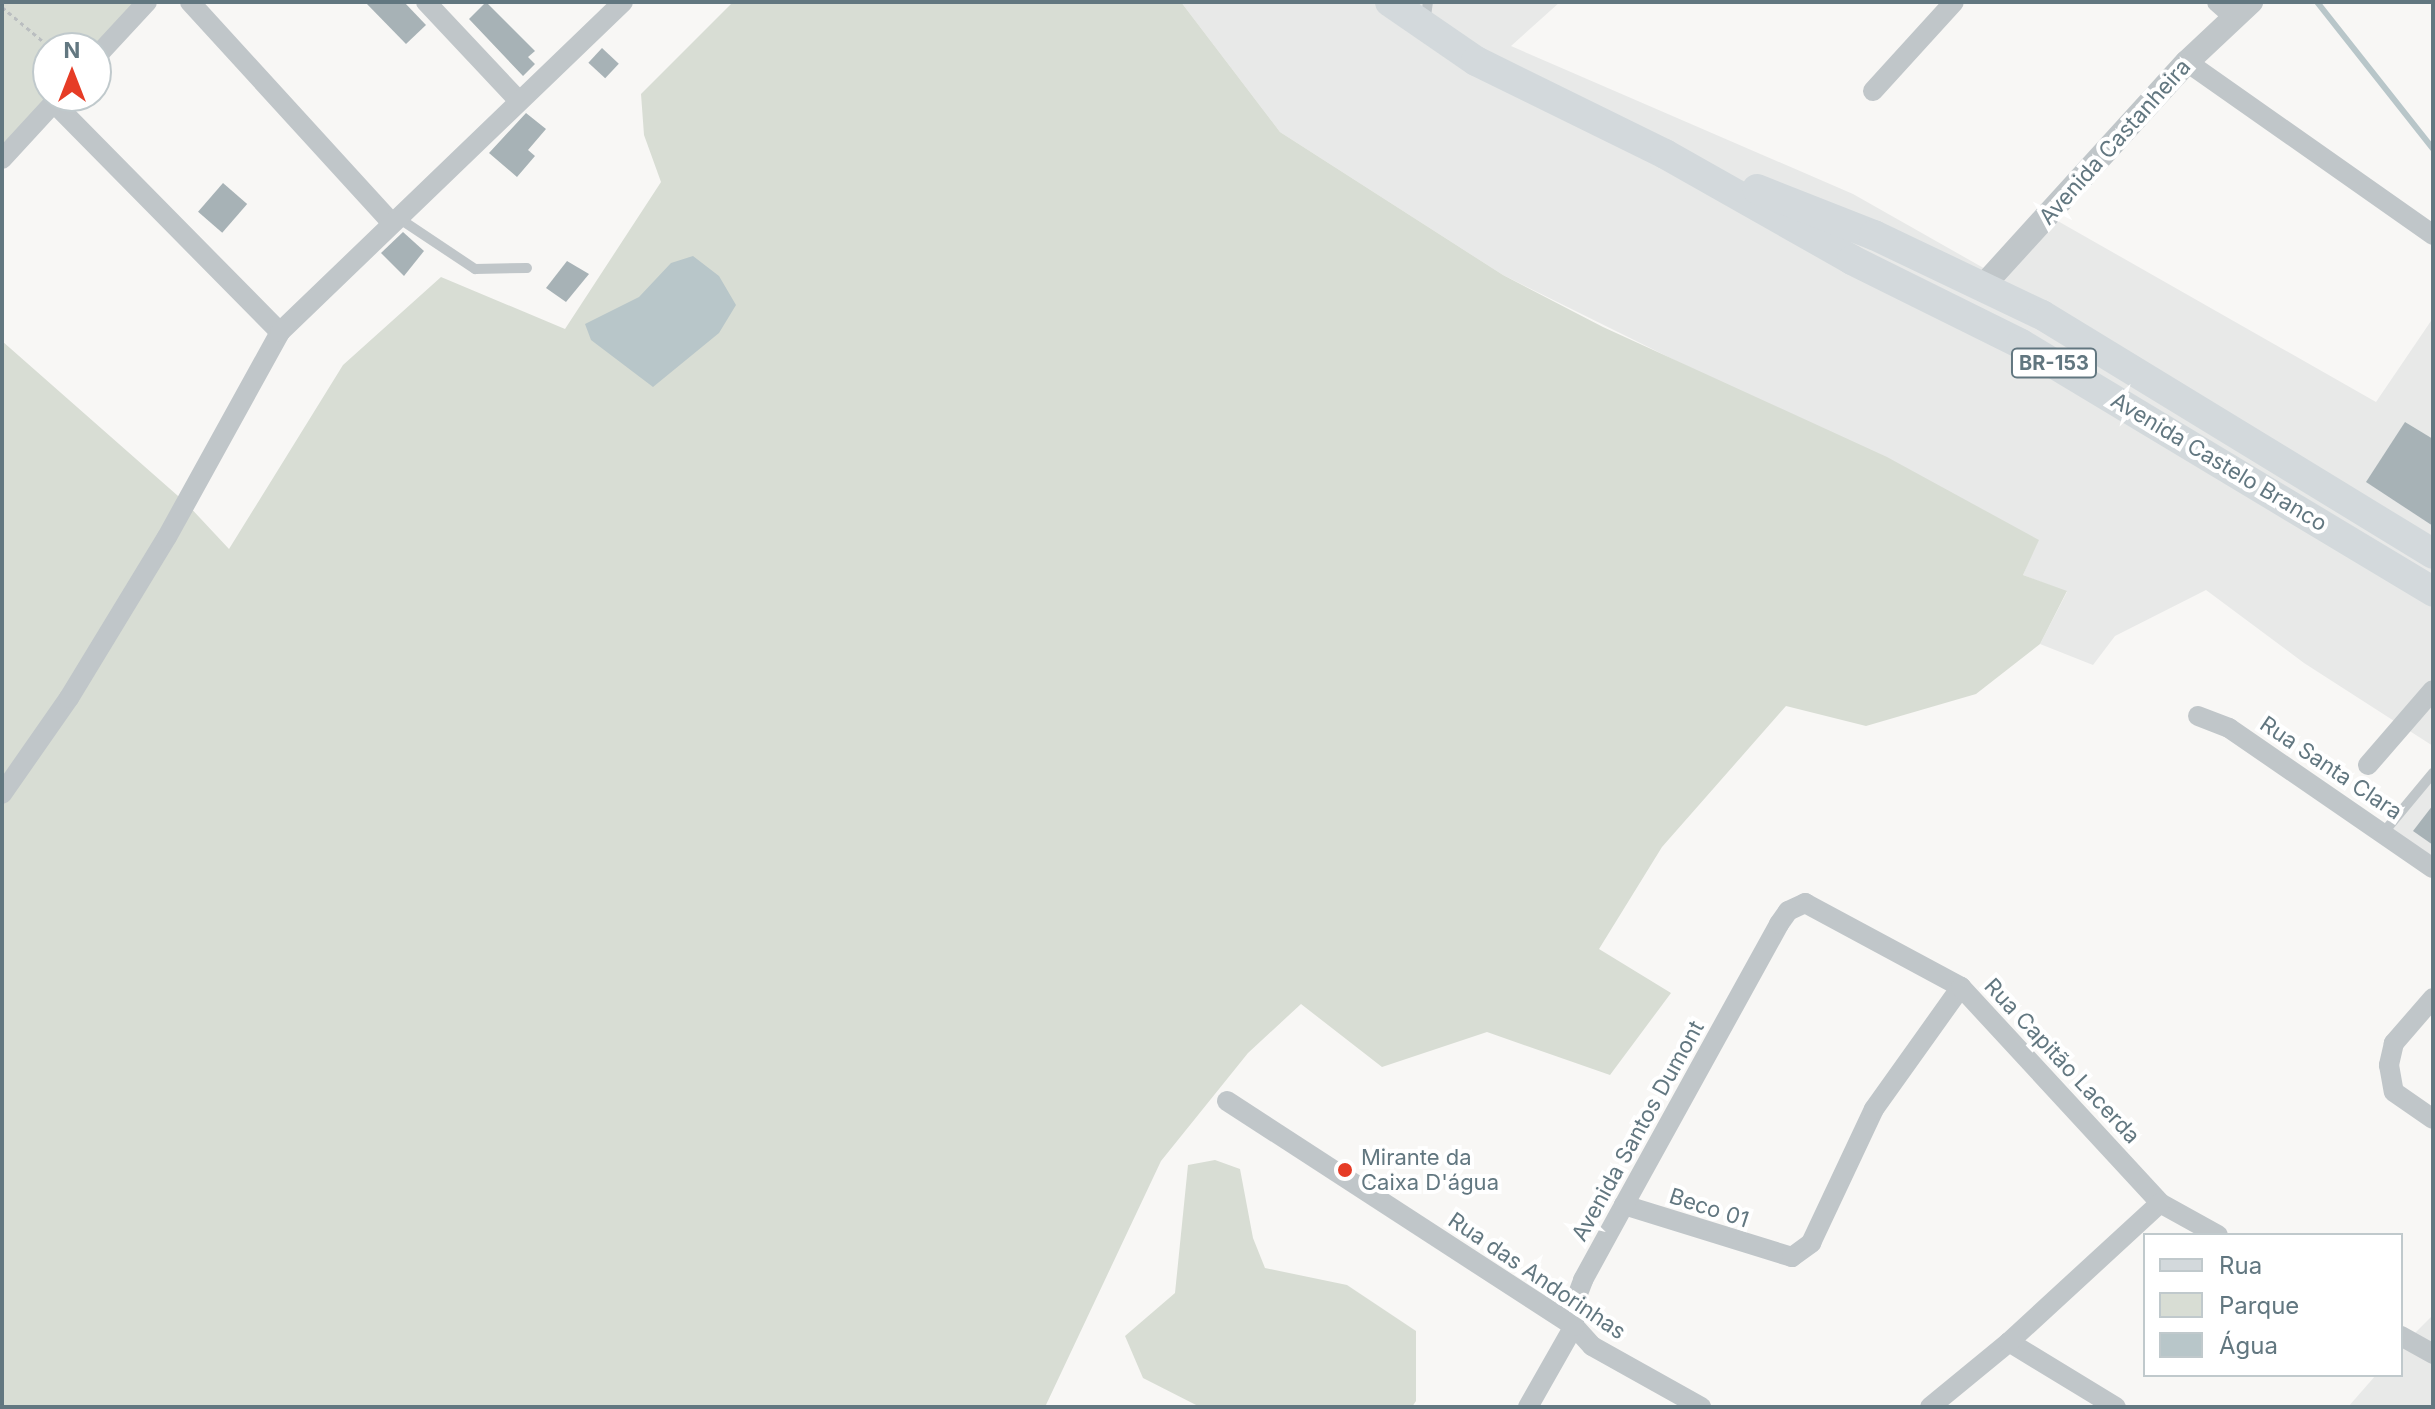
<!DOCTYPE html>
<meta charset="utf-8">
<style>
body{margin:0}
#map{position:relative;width:2435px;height:1409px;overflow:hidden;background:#f8f7f5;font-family:Inter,sans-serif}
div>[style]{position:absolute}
.built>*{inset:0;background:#e8e9e8}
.green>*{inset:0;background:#d8ddd4}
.water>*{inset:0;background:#b8c6c9}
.stream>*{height:6px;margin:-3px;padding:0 3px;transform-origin:3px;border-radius:3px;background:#b8c6c9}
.building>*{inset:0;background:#a7b2b6;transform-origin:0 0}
.path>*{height:3px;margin-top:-1.5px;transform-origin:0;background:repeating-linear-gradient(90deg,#babec0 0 4px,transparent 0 8px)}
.service>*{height:10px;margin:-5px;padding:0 5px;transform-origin:5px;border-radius:5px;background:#c0c6c9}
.minor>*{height:20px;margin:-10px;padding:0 10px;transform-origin:10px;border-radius:10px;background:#c0c6c9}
.tertiary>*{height:24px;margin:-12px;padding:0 12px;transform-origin:12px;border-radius:12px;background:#c0c6c9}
.primary>*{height:30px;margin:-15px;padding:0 15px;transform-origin:15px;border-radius:15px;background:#d3d9dc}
.dots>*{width:22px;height:22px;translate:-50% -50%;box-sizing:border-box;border:4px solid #fff;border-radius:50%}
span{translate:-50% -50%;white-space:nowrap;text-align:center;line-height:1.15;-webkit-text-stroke:8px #fff;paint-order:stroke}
.shield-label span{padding:2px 6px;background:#fff;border:2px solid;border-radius:6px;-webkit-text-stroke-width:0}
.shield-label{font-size:20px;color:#627780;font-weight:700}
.street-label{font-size:22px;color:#627780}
.poi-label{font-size:22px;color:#627780}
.left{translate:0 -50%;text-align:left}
.frame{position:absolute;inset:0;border:4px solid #627780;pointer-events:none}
.legend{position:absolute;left:2143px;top:1233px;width:260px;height:144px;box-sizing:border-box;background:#fff;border:2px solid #c0c9cc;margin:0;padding:10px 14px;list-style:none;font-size:24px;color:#627780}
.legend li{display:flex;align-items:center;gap:16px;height:40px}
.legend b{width:40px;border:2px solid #c0c9cc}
.north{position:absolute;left:32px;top:32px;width:80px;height:80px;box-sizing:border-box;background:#fff;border:2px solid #c0c9cc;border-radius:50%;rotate:0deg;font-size:22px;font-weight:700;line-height:32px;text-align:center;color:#627780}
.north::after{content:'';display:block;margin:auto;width:28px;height:36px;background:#e63c26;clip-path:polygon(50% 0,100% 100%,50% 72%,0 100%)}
</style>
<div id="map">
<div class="built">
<div style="clip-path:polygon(1181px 2px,1560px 2px,1511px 46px,1853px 194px,2003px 279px,2056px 220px,2376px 402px,2433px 318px,2433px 746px,2304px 663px,2206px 590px,2115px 636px,2093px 665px,2040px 644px,2067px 592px,2023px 575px,2038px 540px,1503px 275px,1280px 132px)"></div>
<div style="clip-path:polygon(2433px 769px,2433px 863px,2385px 830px)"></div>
<div style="clip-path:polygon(2433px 1315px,2433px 1407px,2348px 1407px,2376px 1375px,2401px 1375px,2401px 1347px)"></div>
</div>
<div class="green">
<div style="clip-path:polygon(2px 2px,138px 2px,96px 48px,48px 48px,48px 96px,2px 155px)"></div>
<div style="clip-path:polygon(733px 2px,1181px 2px,1280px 132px,1503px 275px,1603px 327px,1887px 457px,2039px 540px,2023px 575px,2067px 591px,2040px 644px,1976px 694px,1866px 726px,1786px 706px,1662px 847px,1599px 949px,1671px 993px,1610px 1075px,1487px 1032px,1382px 1067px,1301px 1004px,1248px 1053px,1161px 1161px,1045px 1407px,2px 1407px,2px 341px,186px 503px,229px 549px,343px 365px,441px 277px,565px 329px,661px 182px,644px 135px,641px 94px)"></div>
<div style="clip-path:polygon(1215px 1160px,1240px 1169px,1253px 1238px,1265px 1268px,1347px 1285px,1416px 1331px,1416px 1401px,1412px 1407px,1200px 1407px,1143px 1378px,1125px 1336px,1175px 1293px,1188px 1165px)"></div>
</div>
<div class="water">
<div style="clip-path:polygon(693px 256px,719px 276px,736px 305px,719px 333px,653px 387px,591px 340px,585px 324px,639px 297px,671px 263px)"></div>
</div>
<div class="stream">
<div style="left:2317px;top:2px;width:187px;rotate:51.7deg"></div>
</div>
<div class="building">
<div style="clip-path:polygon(365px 2px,404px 2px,426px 25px,406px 44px)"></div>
<div style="clip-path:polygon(486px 2px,535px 51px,528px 57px,535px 64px,523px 76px,469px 19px)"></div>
<div style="left:602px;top:48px;width:23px;height:20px;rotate:43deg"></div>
<div style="clip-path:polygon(526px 113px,546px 129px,528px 150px,535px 156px,517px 177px,489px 153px)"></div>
<div style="left:223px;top:183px;width:32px;height:38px;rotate:41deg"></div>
<div style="clip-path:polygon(403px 232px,424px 251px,404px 276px,381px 253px)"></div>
<div style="clip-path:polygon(567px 261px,589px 274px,566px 302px,546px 288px)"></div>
<div style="clip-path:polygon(2405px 422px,2433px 439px,2433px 526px,2366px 482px)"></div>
<div style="clip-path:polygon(2433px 805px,2433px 845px,2413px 831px)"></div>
</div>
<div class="path">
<div style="left:2px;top:7px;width:64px;rotate:39.9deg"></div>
</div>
<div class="service">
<div style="left:1425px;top:23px;width:21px;rotate:-82deg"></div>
<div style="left:397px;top:217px;width:94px;rotate:33.7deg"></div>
<div style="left:475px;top:269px;width:52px;rotate:-1.1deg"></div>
<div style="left:2384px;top:832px;width:77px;rotate:-50.3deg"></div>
</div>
<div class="minor">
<div style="left:190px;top:2px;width:299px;rotate:47.6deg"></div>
<div style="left:426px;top:2px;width:133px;rotate:46.8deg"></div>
<div style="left:2217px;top:2px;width:23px;rotate:41deg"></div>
<div style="left:96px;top:57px;width:75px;rotate:-47.2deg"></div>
<div style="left:2187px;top:62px;width:301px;rotate:35.1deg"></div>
<div style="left:1873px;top:91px;width:120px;rotate:-47.7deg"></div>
<div style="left:54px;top:103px;width:322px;rotate:45.4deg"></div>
<div style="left:2px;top:159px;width:86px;rotate:-47.4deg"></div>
<div style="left:2198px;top:716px;width:33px;rotate:21deg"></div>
<div style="left:2229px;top:728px;width:247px;rotate:34.5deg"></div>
<div style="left:2368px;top:765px;width:99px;rotate:-49.1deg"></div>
<div style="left:2px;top:794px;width:117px;rotate:-55.1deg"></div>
<div style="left:69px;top:698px;width:188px;rotate:-58.7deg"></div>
<div style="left:167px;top:537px;width:234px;rotate:-61.1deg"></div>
<div style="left:280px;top:332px;width:476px;rotate:-43.9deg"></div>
<div style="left:2433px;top:998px;width:60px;rotate:130.9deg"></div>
<div style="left:2394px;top:1043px;width:23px;rotate:103deg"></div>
<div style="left:2389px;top:1065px;width:27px;rotate:80deg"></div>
<div style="left:2394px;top:1092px;width:47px;rotate:34.7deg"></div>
<div style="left:1227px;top:1101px;width:414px;rotate:33deg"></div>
<div style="left:1574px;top:1326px;width:27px;rotate:48deg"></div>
<div style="left:1592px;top:1346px;width:125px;rotate:29.2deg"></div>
<div style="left:1624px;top:1205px;width:176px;rotate:17.2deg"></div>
<div style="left:1792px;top:1257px;width:24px;rotate:-36deg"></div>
<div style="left:1811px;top:1243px;width:148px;rotate:-64.8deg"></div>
<div style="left:1874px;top:1109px;width:150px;rotate:-54.5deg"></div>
<div style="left:2401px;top:1336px;width:37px;rotate:29deg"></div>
<div style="left:2009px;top:1342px;width:125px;rotate:31.3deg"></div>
<div style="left:1528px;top:1407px;width:93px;rotate:-60.4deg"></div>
<div style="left:1574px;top:1326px;width:22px;rotate:-90deg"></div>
<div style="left:1574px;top:1304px;width:26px;rotate:-69deg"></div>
<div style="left:1583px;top:1280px;width:85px;rotate:-61.3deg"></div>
<div style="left:1624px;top:1205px;width:321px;rotate:-61.1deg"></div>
<div style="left:1779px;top:924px;width:16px;rotate:-55deg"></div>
<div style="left:1788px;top:911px;width:19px;rotate:-25deg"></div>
<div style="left:1805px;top:903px;width:177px;rotate:28.3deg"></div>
<div style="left:1961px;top:987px;width:294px;rotate:47.3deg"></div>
<div style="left:2160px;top:1203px;width:66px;rotate:28.9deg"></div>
<div style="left:1930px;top:1407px;width:102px;rotate:-39.4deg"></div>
<div style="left:2009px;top:1342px;width:205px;rotate:-42.6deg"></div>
</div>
<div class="tertiary">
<div style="left:1983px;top:286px;width:303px;rotate:-47.7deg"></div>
<div style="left:2187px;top:62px;width:88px;rotate:-43.2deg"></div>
</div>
<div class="primary">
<div style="left:1390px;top:2px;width:104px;rotate:34.5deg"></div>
<div style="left:1476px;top:61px;width:211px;rotate:26.2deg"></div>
<div style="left:1665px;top:154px;width:215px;rotate:29.5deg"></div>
<div style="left:1852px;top:260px;width:189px;rotate:26.4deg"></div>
<div style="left:2021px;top:344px;width:481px;rotate:31deg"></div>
<div style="left:1757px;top:189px;width:126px;rotate:21.5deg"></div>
<div style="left:1874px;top:235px;width:186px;rotate:25.5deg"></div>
<div style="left:2042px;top:315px;width:458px;rotate:31.4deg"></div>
</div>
<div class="dots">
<div style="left:1345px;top:1170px;background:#e63c26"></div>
</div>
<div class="shield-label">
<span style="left:2054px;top:363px">BR-153</span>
</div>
<div class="street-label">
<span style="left:2115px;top:142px;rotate:-48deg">Avenida Castanheira</span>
<span style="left:2219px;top:462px;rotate:31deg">Avenida Castelo Branco</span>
<span style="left:2331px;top:768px;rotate:34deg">Rua Santa Clara</span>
<span style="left:2062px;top:1061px;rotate:47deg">Rua Capitão Lacerda</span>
<span style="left:1638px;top:1131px;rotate:-61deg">Avenida Santos Dumont</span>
<span style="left:1709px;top:1208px;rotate:18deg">Beco 01</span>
<span style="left:1537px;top:1276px;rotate:34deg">Rua das Andorinhas</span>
</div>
<div class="poi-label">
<span class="left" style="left:1361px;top:1170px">Mirante da<br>Caixa D'água</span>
</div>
<div class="frame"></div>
<ul class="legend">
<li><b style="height:10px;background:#d3d9dc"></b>Rua</li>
<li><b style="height:22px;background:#d8ddd4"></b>Parque</li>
<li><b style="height:22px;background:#b8c6c9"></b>Água</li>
</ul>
<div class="north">N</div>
</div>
